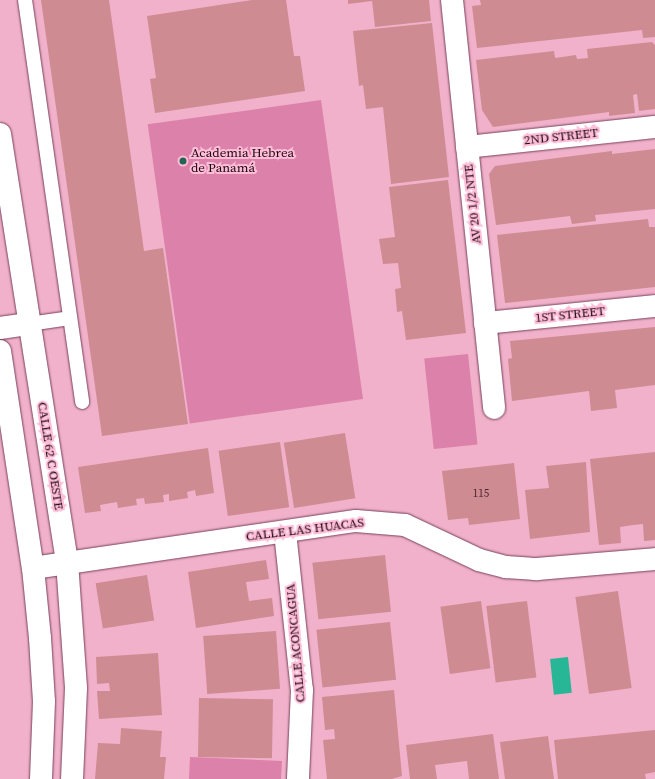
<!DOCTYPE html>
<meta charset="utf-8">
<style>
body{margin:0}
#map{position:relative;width:655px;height:779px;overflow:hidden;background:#f1b1cb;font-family:"Source Serif 4",serif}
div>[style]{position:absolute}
.green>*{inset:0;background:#dc81a9;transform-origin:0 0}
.water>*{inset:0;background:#27b696;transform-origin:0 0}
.building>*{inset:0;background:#ce8b91;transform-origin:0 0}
.roads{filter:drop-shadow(0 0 1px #79425a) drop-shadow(0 0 1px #79425a)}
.lane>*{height:14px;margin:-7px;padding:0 7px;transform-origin:7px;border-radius:7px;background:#fff}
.street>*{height:22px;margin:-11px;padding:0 11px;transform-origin:11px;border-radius:11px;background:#fff}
.dots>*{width:11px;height:11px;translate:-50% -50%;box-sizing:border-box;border:2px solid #ffbdd8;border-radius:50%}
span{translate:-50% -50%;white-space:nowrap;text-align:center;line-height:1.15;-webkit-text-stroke:4px #ffbdd8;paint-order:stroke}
.number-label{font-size:11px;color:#482730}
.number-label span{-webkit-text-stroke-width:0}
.street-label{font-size:13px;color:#1b060f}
.poi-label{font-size:13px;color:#1b060f}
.left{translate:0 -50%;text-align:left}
</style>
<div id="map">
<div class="green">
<div style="left:321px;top:100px;width:302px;height:175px;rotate:82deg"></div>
<div style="left:468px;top:354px;width:91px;height:44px;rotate:84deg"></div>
<div style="clip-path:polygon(190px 757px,282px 761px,281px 779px,189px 779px)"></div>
</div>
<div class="water">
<div style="left:568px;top:657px;width:36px;height:18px;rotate:84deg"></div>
</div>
<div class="building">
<div style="clip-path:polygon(41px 0,109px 0,144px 251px,163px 248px,188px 424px,102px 436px)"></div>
<div style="clip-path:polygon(252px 0,286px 0,294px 56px,300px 56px,305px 91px,155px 113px,150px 79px,156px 78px,147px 16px)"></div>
<div style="clip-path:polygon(348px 0,372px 0,372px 1px,348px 4px)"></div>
<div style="clip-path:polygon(372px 0,429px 0,431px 21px,375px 27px)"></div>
<div style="clip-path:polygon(480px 0,655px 0,655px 37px,643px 38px,642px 30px,477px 48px,472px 6px,481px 5px)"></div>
<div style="clip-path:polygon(432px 23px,449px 177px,391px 184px,383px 107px,366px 109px,363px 85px,359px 86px,353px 31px)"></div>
<div style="clip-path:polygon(652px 42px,655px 45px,655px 109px,639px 111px,637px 94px,633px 95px,635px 113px,609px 116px,609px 112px,493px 127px,482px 110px,476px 60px,554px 51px,555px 58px,576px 55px,577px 59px,588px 58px,587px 49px)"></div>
<div style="clip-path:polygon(655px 149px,655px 209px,595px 215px,596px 221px,572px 224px,570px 216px,496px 225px,489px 174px,495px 166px,612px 151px,612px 154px)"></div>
<div style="clip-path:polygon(448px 180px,466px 333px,406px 340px,402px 311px,397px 312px,395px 289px,401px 288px,398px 263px,383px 264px,379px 239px,395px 237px,389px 187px)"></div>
<div style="clip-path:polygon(648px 219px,649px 227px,655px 227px,655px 287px,505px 303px,497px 235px)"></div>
<div style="clip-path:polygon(655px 327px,655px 385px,615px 390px,617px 408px,591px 411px,589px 391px,512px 401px,508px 359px,512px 358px,510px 341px)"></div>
<div style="left:345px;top:433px;width:66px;height:62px;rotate:81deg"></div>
<div style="left:280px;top:442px;width:66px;height:62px;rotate:82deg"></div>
<div style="clip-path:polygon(208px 448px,214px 493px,196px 496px,195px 490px,187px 492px,188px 498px,169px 501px,169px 494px,163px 495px,164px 502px,145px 504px,144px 498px,136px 499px,137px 505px,118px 508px,117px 502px,100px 505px,101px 511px,85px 513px,78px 467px)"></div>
<div style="clip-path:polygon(655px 452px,655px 540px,644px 541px,643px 524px,633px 525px,620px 527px,621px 543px,599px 545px,590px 459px)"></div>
<div style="clip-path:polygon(586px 462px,590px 532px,530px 539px,525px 490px,549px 488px,546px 466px)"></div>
<div style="clip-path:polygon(514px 463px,520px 519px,469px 525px,468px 518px,448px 520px,442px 471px)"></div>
<div style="left:385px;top:555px;width:57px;height:73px;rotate:84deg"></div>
<div style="clip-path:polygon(266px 560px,269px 579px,246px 582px,249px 601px,272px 598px,274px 616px,196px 628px,188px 572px)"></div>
<div style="left:147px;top:575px;width:46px;height:52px;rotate:81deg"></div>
<div style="left:618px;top:591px;width:98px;height:43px;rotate:82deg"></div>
<div style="left:481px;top:601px;width:68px;height:41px;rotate:82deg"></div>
<div style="left:527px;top:601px;width:77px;height:41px;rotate:83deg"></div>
<div style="left:390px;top:622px;width:58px;height:74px;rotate:84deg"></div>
<div style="left:276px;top:631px;width:58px;height:73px;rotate:86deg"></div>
<div style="clip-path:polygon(158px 653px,162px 715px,99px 719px,97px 691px,110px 691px,109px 683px,97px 684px,96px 657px)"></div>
<div style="clip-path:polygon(394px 690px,402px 776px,392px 779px,327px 779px,323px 740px,335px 739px,334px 729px,325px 730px,322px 697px)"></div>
<div style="left:199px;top:698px;width:74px;height:59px;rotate:1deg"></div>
<div style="clip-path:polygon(121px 728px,162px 731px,160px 757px,166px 757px,164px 779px,95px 779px,98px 743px,120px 744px)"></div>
<div style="clip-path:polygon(655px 730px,655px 772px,645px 774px,646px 779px,558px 779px,554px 740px)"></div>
<div style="clip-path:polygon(493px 734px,499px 779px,469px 779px,467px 761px,435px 765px,437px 779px,410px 779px,406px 745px)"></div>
<div style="clip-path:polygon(548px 736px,554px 779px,505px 779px,500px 742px)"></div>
</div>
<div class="roads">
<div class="lane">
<div style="left:25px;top:0;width:406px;rotate:81.9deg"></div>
<div style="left:29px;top:324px;width:41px;rotate:-8.3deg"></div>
</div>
<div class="street">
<div style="left:452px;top:0;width:410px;rotate:84.1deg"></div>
<div style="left:0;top:134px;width:433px;rotate:81.1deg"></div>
<div style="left:67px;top:562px;width:126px;rotate:85.9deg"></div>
<div style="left:76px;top:688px;width:91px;rotate:92.5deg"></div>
<div style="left:467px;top:147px;width:189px;rotate:-6.1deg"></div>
<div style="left:485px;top:323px;width:171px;rotate:-5.7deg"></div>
<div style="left:0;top:328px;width:29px;rotate:-8deg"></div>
<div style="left:0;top:351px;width:219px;rotate:81.4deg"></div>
<div style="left:33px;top:568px;width:70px;rotate:84.3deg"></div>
<div style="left:40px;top:638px;width:63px;rotate:86.4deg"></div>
<div style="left:44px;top:701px;width:78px;rotate:92.2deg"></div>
<div style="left:285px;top:532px;width:159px;rotate:83.9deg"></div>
<div style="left:302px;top:690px;width:89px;rotate:92.6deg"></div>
<div style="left:33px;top:568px;width:326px;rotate:-8.3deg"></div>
<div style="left:356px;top:521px;width:49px;rotate:4.7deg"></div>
<div style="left:405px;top:525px;width:82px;rotate:25.3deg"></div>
<div style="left:479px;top:560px;width:28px;rotate:15deg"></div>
<div style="left:506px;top:567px;width:31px;rotate:4deg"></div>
<div style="left:537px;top:569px;width:118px;rotate:-4.8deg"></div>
</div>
</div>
<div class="dots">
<div style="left:183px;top:161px;background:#236454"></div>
</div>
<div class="number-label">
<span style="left:481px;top:494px">115</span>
</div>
<div class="street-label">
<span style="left:561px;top:137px;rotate:-6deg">2ND STREET</span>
<span style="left:473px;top:204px;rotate:-96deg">AV 20 1/2 NTE</span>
<span style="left:570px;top:315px;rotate:-6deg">1ST STREET</span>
<span style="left:50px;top:456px;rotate:81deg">CALLE 62 C OESTE</span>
<span style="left:305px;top:530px;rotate:-7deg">CALLE LAS HUACAS</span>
<span style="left:296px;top:643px;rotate:-95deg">CALLE ACONCAGUA</span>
</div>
<div class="poi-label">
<span class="left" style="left:191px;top:161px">Academia Hebrea<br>de Panamá</span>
</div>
</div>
